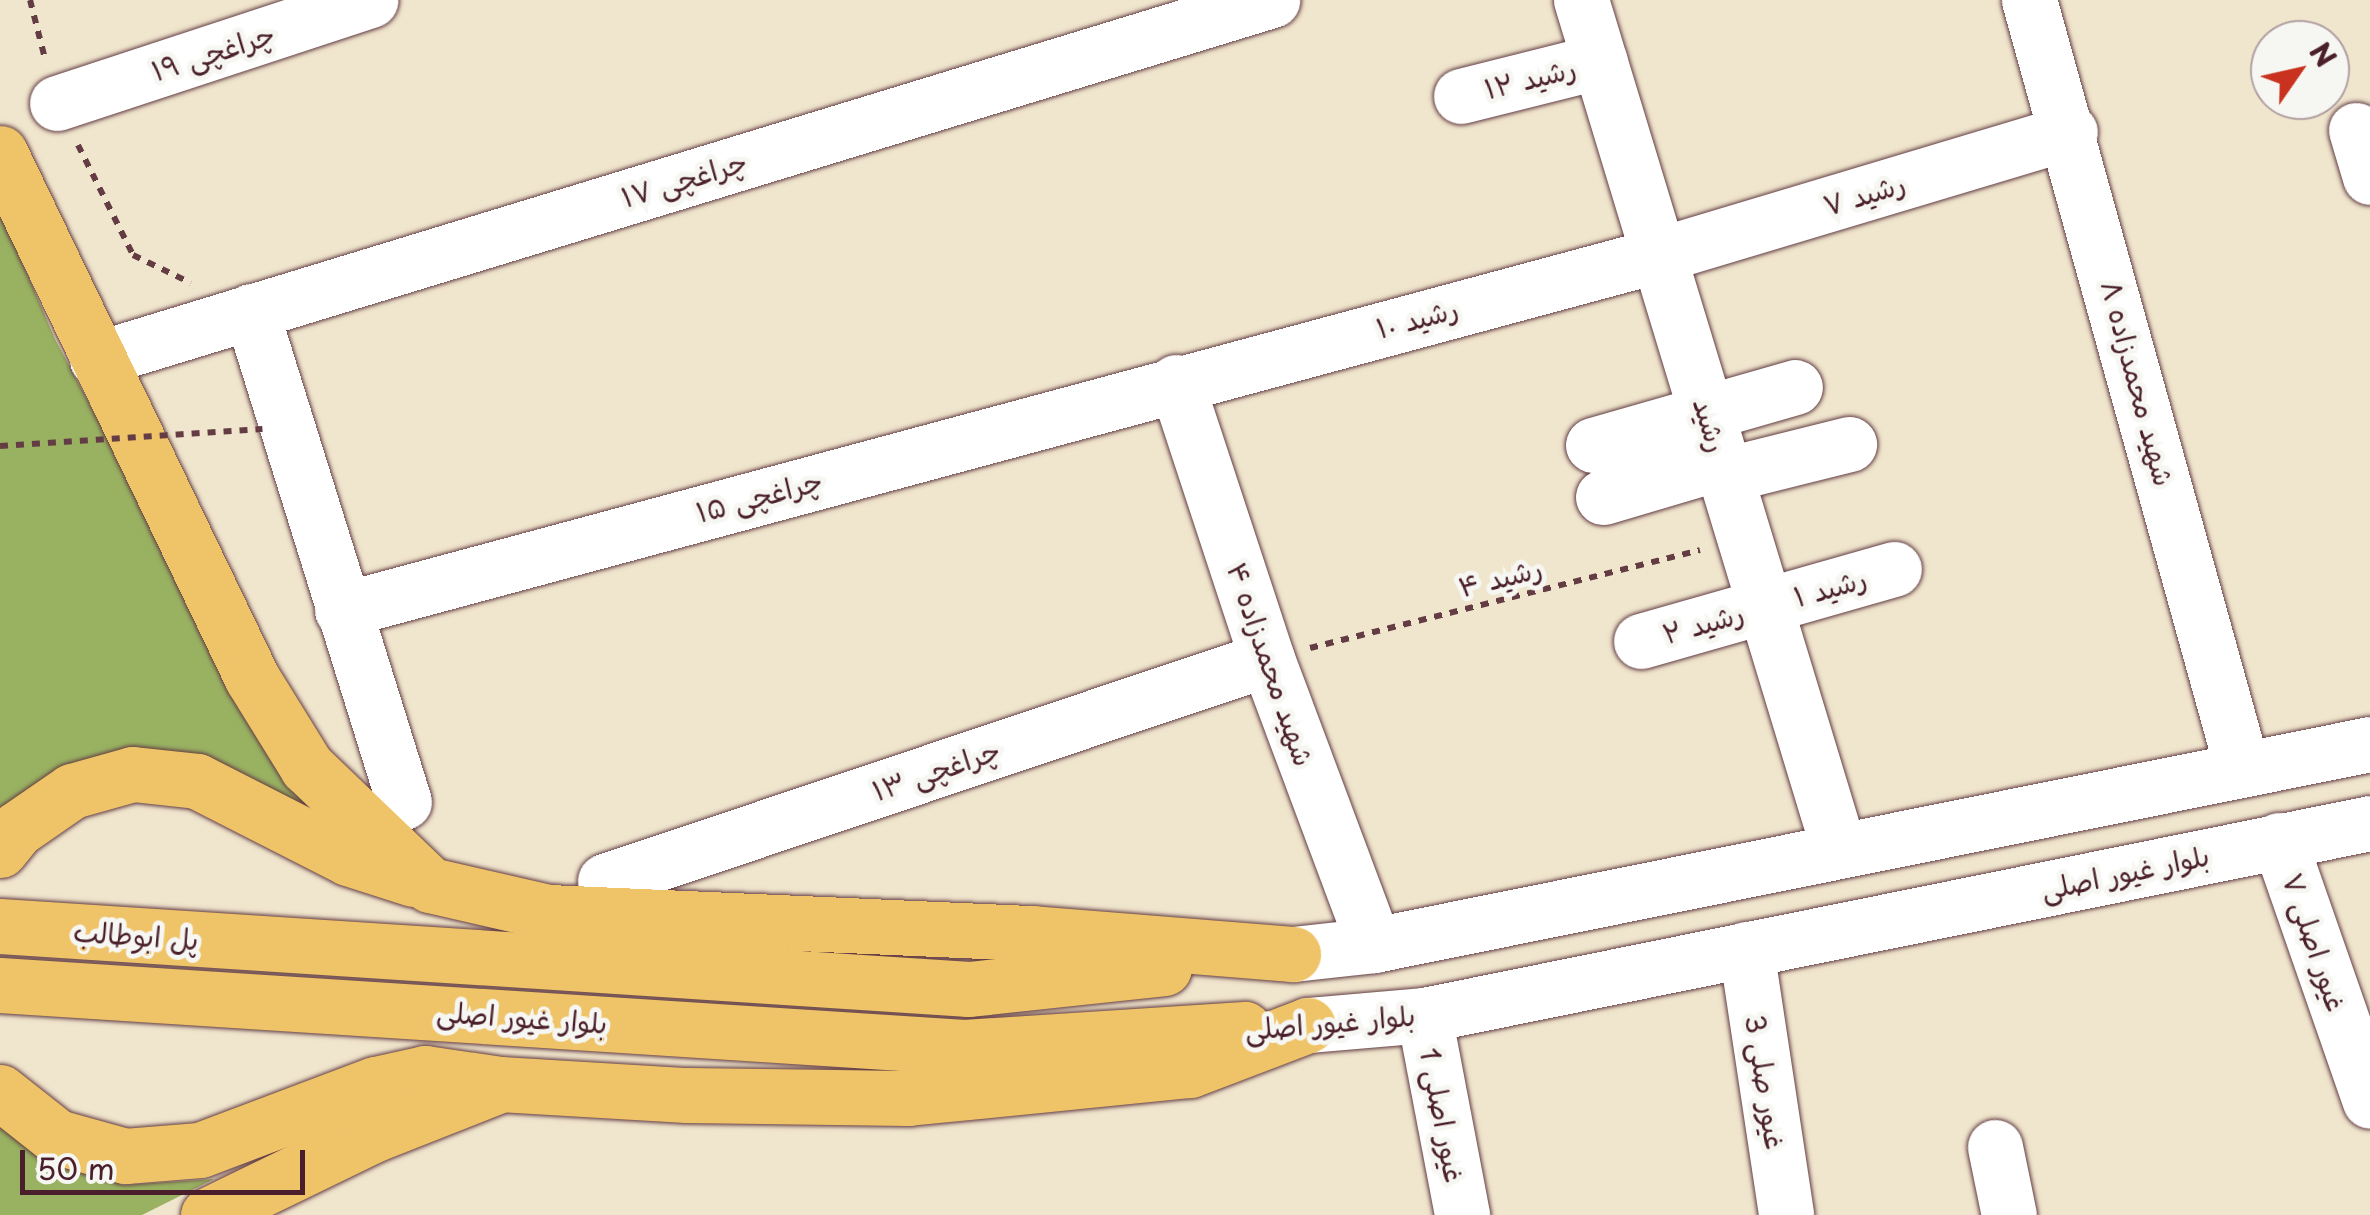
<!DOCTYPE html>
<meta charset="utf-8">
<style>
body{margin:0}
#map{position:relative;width:2370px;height:1215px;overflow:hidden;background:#f0e5cd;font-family:"Playpen Sans","Playpen Sans Arabic",sans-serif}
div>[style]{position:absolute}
.forest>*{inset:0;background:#99b262}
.path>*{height:6px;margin-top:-3px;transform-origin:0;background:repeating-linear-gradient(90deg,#633d43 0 8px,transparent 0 16px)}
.roads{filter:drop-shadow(0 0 2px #633d43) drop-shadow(0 0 2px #633d43)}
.minor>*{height:55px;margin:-27.5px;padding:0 27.5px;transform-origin:27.5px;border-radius:27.5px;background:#fff}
.major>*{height:55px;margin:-27.5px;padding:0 27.5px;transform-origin:27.5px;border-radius:27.5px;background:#efc469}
.path-bridge>*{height:6px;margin-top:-3px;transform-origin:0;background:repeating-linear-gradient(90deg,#633d43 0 8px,transparent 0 16px)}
span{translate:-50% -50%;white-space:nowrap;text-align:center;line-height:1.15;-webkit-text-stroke:10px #f6f6f2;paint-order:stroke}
.street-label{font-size:28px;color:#4a1f2b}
.north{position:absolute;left:2250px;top:20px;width:100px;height:100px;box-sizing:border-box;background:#f6f6f2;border:2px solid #b1a0a2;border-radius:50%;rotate:56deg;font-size:28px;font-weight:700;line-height:40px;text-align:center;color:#4a1f2b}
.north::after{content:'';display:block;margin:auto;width:35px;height:45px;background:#c8321e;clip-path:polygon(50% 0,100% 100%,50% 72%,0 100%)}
.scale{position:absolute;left:20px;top:1150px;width:285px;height:45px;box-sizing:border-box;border:5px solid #4a1f2b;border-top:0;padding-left:12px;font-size:30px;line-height:35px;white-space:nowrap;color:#4a1f2b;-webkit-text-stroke:8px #f6f6f2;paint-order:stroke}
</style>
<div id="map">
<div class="forest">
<div style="clip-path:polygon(0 210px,55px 339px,267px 738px,341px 821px,194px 758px,0 809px)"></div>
<div style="clip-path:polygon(0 1124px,43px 1156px,123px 1185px,214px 1179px,142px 1215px,0 1215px)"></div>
</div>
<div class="path">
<div style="left:30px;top:0;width:61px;rotate:75.7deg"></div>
<div style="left:78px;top:145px;width:123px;rotate:63.4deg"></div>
<div style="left:133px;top:255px;width:64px;rotate:25.8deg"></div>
<div style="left:1310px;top:648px;width:402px;rotate:-14.1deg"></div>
</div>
<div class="roads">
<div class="minor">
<div style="left:1581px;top:0;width:888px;rotate:73.12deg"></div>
<div style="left:2029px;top:0;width:797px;rotate:74.5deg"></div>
<div style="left:1461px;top:96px;width:143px;rotate:-14.1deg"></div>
<div style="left:57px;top:103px;width:330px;rotate:-18.2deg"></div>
<div style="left:2356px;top:130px;width:49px;rotate:73.4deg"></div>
<div style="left:251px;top:311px;width:514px;rotate:72.69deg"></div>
<div style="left:97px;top:359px;width:1229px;rotate:-16.99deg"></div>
<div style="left:1176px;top:382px;width:292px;rotate:71.8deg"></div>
<div style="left:1267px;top:659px;width:305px;rotate:69.5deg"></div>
<div style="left:1593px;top:445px;width:210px;rotate:-16deg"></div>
<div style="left:1725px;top:475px;width:128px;rotate:-14deg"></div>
<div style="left:1603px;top:497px;width:124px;rotate:-16.4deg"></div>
<div style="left:342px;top:610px;width:1364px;rotate:-15.09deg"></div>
<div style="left:1659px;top:255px;width:429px;rotate:-16.7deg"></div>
<div style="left:1641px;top:641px;width:263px;rotate:-15.9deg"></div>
<div style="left:2279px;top:840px;width:276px;rotate:70.8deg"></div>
<div style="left:605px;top:881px;width:698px;rotate:-18.54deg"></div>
<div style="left:1746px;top:949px;width:269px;rotate:81.4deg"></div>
<div style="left:1293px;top:954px;width:81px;rotate:-6.3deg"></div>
<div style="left:1374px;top:945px;width:1016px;rotate:-11.41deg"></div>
<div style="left:1424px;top:1015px;width:204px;rotate:79.2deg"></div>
<div style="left:1308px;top:1025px;width:116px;rotate:-4.9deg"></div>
<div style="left:1424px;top:1015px;width:965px;rotate:-11.47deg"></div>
<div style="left:1995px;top:1147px;width:69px;rotate:78.4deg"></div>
</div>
<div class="major">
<div style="left:0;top:153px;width:582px;rotate:64.36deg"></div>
<div style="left:252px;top:678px;width:105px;rotate:58.3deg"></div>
<div style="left:307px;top:767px;width:170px;rotate:43.8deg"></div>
<div style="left:430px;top:885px;width:121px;rotate:12.9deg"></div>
<div style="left:548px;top:912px;width:484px;rotate:2.5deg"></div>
<div style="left:1032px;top:933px;width:262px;rotate:4.6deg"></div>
<div style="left:0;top:850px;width:27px;rotate:-51deg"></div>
<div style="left:17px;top:829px;width:67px;rotate:-34.6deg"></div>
<div style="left:72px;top:791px;width:63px;rotate:-15.6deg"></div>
<div style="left:133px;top:774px;width:64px;rotate:6.2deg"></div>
<div style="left:197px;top:781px;width:169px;rotate:27deg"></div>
<div style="left:348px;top:858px;width:68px;rotate:17.9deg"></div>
<div style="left:0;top:926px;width:971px;rotate:3.72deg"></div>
<div style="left:969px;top:989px;width:196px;rotate:-6.1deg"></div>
<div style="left:0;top:985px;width:966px;rotate:3.68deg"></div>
<div style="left:964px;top:1047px;width:281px;rotate:-3.7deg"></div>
<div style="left:0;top:1092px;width:73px;rotate:38.3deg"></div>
<div style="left:57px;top:1137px;width:71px;rotate:15.6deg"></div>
<div style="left:125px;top:1156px;width:75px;rotate:-4.6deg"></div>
<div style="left:200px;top:1150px;width:187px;rotate:-20.7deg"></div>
<div style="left:375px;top:1084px;width:51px;rotate:-12.4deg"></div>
<div style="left:425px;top:1073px;width:76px;rotate:8.3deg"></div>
<div style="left:500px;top:1084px;width:187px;rotate:3.4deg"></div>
<div style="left:687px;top:1095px;width:221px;rotate:0.8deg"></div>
<div style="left:908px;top:1098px;width:283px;rotate:-5.7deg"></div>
<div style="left:1190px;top:1070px;width:126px;rotate:-20.9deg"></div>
<div style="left:208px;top:1215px;width:186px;rotate:-25.9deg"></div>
<div style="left:375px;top:1134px;width:131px;rotate:-21.5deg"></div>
</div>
</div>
<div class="path-bridge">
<div style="left:0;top:446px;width:263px;rotate:-3.7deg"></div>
</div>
<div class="street-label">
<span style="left:213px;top:52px;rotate:-18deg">چراغچی ۱۹</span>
<span style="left:1530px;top:78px;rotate:-14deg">رشید ۱۲</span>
<span style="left:684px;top:179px;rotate:-17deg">چراغچی ۱۷</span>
<span style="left:1864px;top:194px;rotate:-17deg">رشید ۷</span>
<span style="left:1417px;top:318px;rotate:-15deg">رشید ۱۰</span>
<span style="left:2138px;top:383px;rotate:75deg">شهید محمدزاده ۸</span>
<span style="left:1711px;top:425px;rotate:73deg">رشید</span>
<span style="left:759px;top:496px;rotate:-15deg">چراغچی ۱۵</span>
<span style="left:1500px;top:577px;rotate:-14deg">رشید ۴</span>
<span style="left:1830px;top:587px;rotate:-16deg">رشید ۱</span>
<span style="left:1703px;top:623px;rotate:-16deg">رشید ۲</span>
<span style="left:1271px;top:664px;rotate:71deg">شهید محمدزاده ۴</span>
<span style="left:936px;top:770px;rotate:-19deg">چراغچی ۱۳</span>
<span style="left:2125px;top:872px;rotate:-12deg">بلوار غیور اصلی</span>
<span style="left:136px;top:935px;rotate:4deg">پل ابوطالب</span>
<span style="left:2315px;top:942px;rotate:71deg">غیور اصلی ۷</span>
<span style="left:522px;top:1017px;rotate:4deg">بلوار غیور اصلی</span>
<span style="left:1330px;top:1022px;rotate:-5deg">بلوار غیور اصلی</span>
<span style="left:1766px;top:1082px;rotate:81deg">غیور صلی 3</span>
<span style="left:1443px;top:1115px;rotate:79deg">غیور اصلی 1</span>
</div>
<div class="north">N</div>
<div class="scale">50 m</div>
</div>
